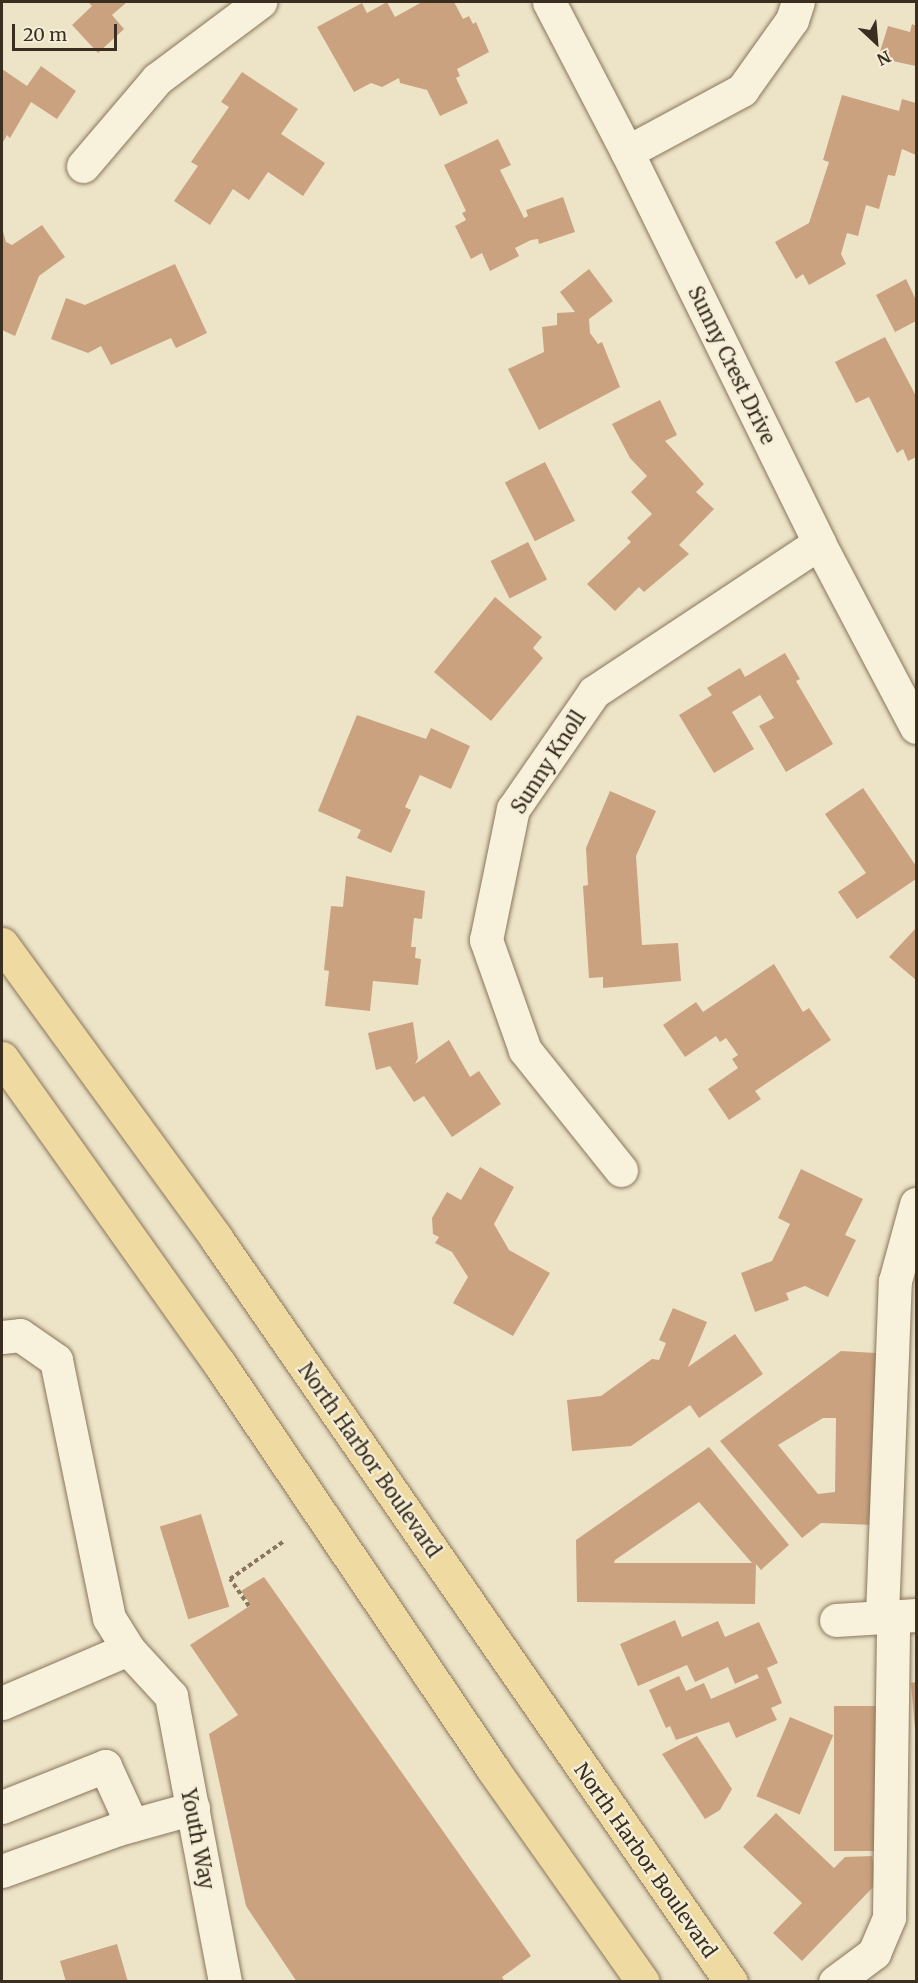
<!DOCTYPE html>
<style>
body{margin:0}
#map{position:relative;width:918px;height:1983px;overflow:hidden;background:#ede4c8;font-family:Merriweather,serif}
div>[style]{position:absolute}
.building>*{inset:0;background:#caa27f;transform-origin:0 0}
.path>*{height:4px;margin-top:-2px;transform-origin:0;background:repeating-linear-gradient(90deg,#89765d 0 4.5px,transparent 0 7.5px)}
.roads{filter:drop-shadow(0 0 2px #89765d) drop-shadow(0 0 2px #89765d)}
.minor>*{height:33px;margin:-16.5px;padding:0 16.5px;transform-origin:16.5px;border-radius:16.5px;background:#f8f1db}
.major>*{height:33px;margin:-16.5px;padding:0 16.5px;transform-origin:16.5px;border-radius:16.5px;background:#efdaa1}
span{translate:-50% -50%;white-space:nowrap;text-align:center;line-height:1.15;-webkit-text-stroke:4.5px #f5eed7;paint-order:stroke}
.street-label{font-size:20px;color:#3a2e20}
.frame{position:absolute;inset:0;border:3px solid #3a2e20;pointer-events:none}
.north{position:absolute;left:846px;top:12px;width:60px;height:60px;-webkit-text-stroke:4px #f5eed7;paint-order:stroke;rotate:154deg;font-size:16px;font-weight:700;line-height:24px;text-align:center;color:#3a2e20}
.north::after{content:'';display:block;margin:auto;width:21px;height:27px;background:#3a2e20;clip-path:polygon(50% 0,100% 100%,50% 72%,0 100%)}
.scale{position:absolute;left:12px;top:24px;width:105px;height:27px;box-sizing:border-box;border:3px solid #3a2e20;border-top:0;padding-left:8px;font-size:18px;line-height:21px;white-space:nowrap;color:#3a2e20;-webkit-text-stroke:4px #f5eed7;paint-order:stroke}
</style>
<div id="map">
<div class="building">
<div style="clip-path:polygon(88px 2px,127px 2px,112px 15px,124px 29px,98px 53px,72px 25px,92px 6px)"></div>
<div style="clip-path:polygon(387px 2px,395px 17px,422px 2px,454px 2px,463px 19px,469px 16px,473px 24px,476px 22px,489px 52px,457px 69px,460px 76px,456px 78px,468px 103px,440px 116px,427px 90px,400px 83px,399px 78px,382px 87px,371px 83px,354px 92px,317px 27px,362px 3px,367px 13px)"></div>
<div style="clip-path:polygon(912px 24px,916px 26px,916px 66px,878px 58px,888px 26px,910px 32px)"></div>
<div style="clip-path:polygon(41px 66px,76px 91px,57px 119px,31px 102px,10px 138px,7px 135px,2px 144px,2px 69px,27px 86px)"></div>
<div style="clip-path:polygon(242px 72px,298px 109px,281px 134px,325px 163px,303px 196px,268px 172px,249px 200px,233px 189px,210px 225px,174px 201px,198px 166px,191px 162px,229px 107px,221px 102px)"></div>
<div style="clip-path:polygon(842px 95px,899px 111px,902px 99px,916px 103px,916px 155px,902px 149px,895px 176px,888px 175px,879px 209px,866px 205px,858px 236px,847px 233px,841px 254px,846px 264px,809px 285px,803px 274px,796px 279px,775px 242px,809px 223px,829px 162px,823px 160px)"></div>
<div style="clip-path:polygon(498px 139px,511px 165px,500px 170px,524px 218px,528px 216px,526px 210px,563px 197px,575px 232px,539px 244px,538px 239px,531px 240px,515px 248px,519px 256px,490px 271px,482px 253px,471px 259px,455px 226px,466px 220px,462px 213px,466px 211px,444px 165px)"></div>
<div style="clip-path:polygon(42px 225px,65px 257px,39px 276px,15px 336px,2px 330px,2px 228px,6px 242px,12px 245px)"></div>
<div style="clip-path:polygon(175px 264px,207px 333px,176px 348px,171px 338px,111px 365px,101px 346px,88px 353px,51px 339px,66px 298px,85px 305px)"></div>
<div style="clip-path:polygon(589px 269px,613px 301px,589px 319px,590px 333px,598px 344px,602px 342px,620px 387px,539px 430px,508px 369px,544px 352px,542px 327px,557px 325px,557px 313px,575px 312px,560px 292px)"></div>
<div style="clip-path:polygon(906px 279px,916px 300px,916px 321px,895px 332px,876px 295px)"></div>
<div style="clip-path:polygon(885px 337px,916px 396px,916px 457px,908px 461px,903px 449px,897px 453px,869px 397px,856px 403px,835px 362px)"></div>
<div style="clip-path:polygon(660px 400px,677px 435px,665px 441px,704px 484px,696px 492px,714px 509px,679px 545px,689px 554px,644px 592px,639px 587px,615px 611px,587px 584px,631px 542px,627px 538px,652px 514px,631px 492px,647px 476px,630px 458px,612px 424px)"></div>
<div style="left:545px;top:462px;width:66px;height:45px;rotate:63deg"></div>
<div style="left:528px;top:542px;width:42px;height:42px;rotate:63deg"></div>
<div style="clip-path:polygon(495px 597px,542px 637px,533px 648px,543px 658px,491px 721px,434px 672px)"></div>
<div style="clip-path:polygon(785px 653px,800px 679px,796px 681px,833px 744px,786px 772px,759px 726px,774px 718px,760px 695px,732px 712px,754px 749px,714px 773px,679px 715px,712px 695px,707px 688px,740px 668px,745px 677px)"></div>
<div style="clip-path:polygon(357px 715px,426px 739px,431px 728px,470px 746px,451px 789px,420px 775px,405px 807px,411px 810px,391px 853px,357px 838px,361px 830px,318px 811px)"></div>
<div style="clip-path:polygon(863px 788px,916px 866px,916px 879px,857px 919px,838px 892px,866px 873px,825px 814px)"></div>
<div style="clip-path:polygon(610px 791px,656px 811px,636px 856px,642px 945px,678px 943px,681px 981px,603px 988px,603px 977px,589px 978px,583px 886px,588px 885px,586px 848px)"></div>
<div style="clip-path:polygon(346px 876px,425px 891px,422px 919px,414px 918px,411px 947px,416px 947px,415px 958px,421px 959px,418px 985px,373px 981px,370px 1011px,325px 1006px,329px 971px,324px 970px,331px 906px,343px 907px)"></div>
<div style="clip-path:polygon(916px 928px,916px 980px,889px 957px)"></div>
<div style="clip-path:polygon(774px 964px,803px 1012px,809px 1008px,831px 1040px,755px 1091px,761px 1099px,729px 1120px,708px 1089px,738px 1068px,732px 1059px,738px 1055px,726px 1038px,720px 1042px,716px 1036px,685px 1057px,663px 1025px,696px 1002px,703px 1012px)"></div>
<div style="clip-path:polygon(413px 1022px,418px 1058px,415px 1064px,449px 1040px,470px 1077px,479px 1071px,501px 1104px,452px 1137px,424px 1096px,414px 1102px,390px 1066px,376px 1070px,368px 1033px)"></div>
<div style="clip-path:polygon(480px 1167px,514px 1187px,494px 1224px,509px 1250px,550px 1273px,513px 1336px,453px 1303px,468px 1277px,452px 1252px,435px 1243px,439px 1237px,433px 1234px,432px 1218px,447px 1192px,461px 1200px)"></div>
<div style="clip-path:polygon(801px 1169px,863px 1199px,845px 1235px,856px 1240px,828px 1297px,805px 1286px,786px 1293px,789px 1300px,755px 1312px,741px 1273px,772px 1261px,790px 1224px,778px 1218px)"></div>
<div style="clip-path:polygon(673px 1308px,707px 1322px,688px 1367px,735px 1334px,763px 1374px,699px 1418px,690px 1405px,631px 1446px,572px 1451px,567px 1400px,601px 1396px,652px 1359px,659px 1360px,666px 1343px,659px 1340px)"></div>
<div style="clip-path:polygon(evenodd,841px 1351px,876px 1353px,875px 1525px,821px 1523px,802px 1538px,720px 1441px,841px 1351px,823px 1418px,836px 1418px,835px 1492px,818px 1494px,778px 1445px,823px 1418px)"></div>
<div style="clip-path:polygon(evenodd,709px 1447px,789px 1545px,761px 1570px,756px 1564px,755px 1604px,577px 1602px,576px 1540px,709px 1447px,699px 1502px,752px 1563px,614px 1563px,615px 1560px,699px 1502px)"></div>
<div style="left:201px;top:1514px;width:97px;height:43px;rotate:73deg"></div>
<div style="clip-path:polygon(264px 1577px,531px 1956px,502px 1977px,505px 1982px,297px 1982px,246px 1906px,209px 1734px,238px 1715px,190px 1645px,251px 1605px,241px 1591px)"></div>
<div style="clip-path:polygon(675px 1620px,682px 1637px,718px 1621px,725px 1637px,759px 1622px,778px 1663px,767px 1668px,782px 1703px,771px 1708px,777px 1720px,736px 1738px,729px 1722px,676px 1740px,670px 1726px,666px 1728px,649px 1690px,679px 1676px,686px 1691px,704px 1683px,711px 1699px,759px 1678px,757px 1674px,735px 1684px,728px 1667px,695px 1682px,687px 1665px,638px 1686px,620px 1644px)"></div>
<div style="clip-path:polygon(916px 1682px,916px 1729px,915px 1729px,911px 1683px)"></div>
<div style="left:834px;top:1706px;width:45px;height:145px"></div>
<div style="left:790px;top:1717px;width:47px;height:86px;rotate:23deg"></div>
<div style="clip-path:polygon(697px 1736px,732px 1789px,720px 1810px,705px 1819px,662px 1754px)"></div>
<div style="clip-path:polygon(776px 1813px,834px 1868px,845px 1857px,872px 1856px,877px 1883px,802px 1961px,773px 1933px,802px 1903px,743px 1847px)"></div>
<div style="clip-path:polygon(117px 1944px,128px 1982px,66px 1982px,60px 1961px)"></div>
</div>
<div class="path">
<div style="left:249px;top:1606px;width:33px;rotate:-125deg"></div>
<div style="left:230px;top:1579px;width:66px;rotate:-35.1deg"></div>
</div>
<div class="roads">
<div class="minor">
<div style="left:549px;top:2px;width:169px;rotate:62.5deg"></div>
<div style="left:627px;top:152px;width:436px;rotate:63.8deg"></div>
<div style="left:819px;top:543px;width:208px;rotate:62.2deg"></div>
<div style="left:627px;top:152px;width:131px;rotate:-28.3deg"></div>
<div style="left:742px;top:90px;width:86px;rotate:-54.5deg"></div>
<div style="left:792px;top:20px;width:19px;rotate:-72deg"></div>
<div style="left:83px;top:166px;width:114px;rotate:-49.6deg"></div>
<div style="left:157px;top:79px;width:129px;rotate:-36.8deg"></div>
<div style="left:621px;top:1170px;width:154px;rotate:-128.7deg"></div>
<div style="left:525px;top:1050px;width:117px;rotate:-109.5deg"></div>
<div style="left:486px;top:940px;width:134px;rotate:-78.4deg"></div>
<div style="left:513px;top:809px;width:142px;rotate:-55.3deg"></div>
<div style="left:594px;top:692px;width:270px;rotate:-33.5deg"></div>
<div style="left:2px;top:1337px;width:18px;rotate:-6deg"></div>
<div style="left:20px;top:1335px;width:44px;rotate:34.8deg"></div>
<div style="left:56px;top:1360px;width:263px;rotate:78.4deg"></div>
<div style="left:109px;top:1618px;width:36px;rotate:58deg"></div>
<div style="left:128px;top:1649px;width:64px;rotate:47.5deg"></div>
<div style="left:171px;top:1696px;width:291px;rotate:79.3deg"></div>
<div style="left:882px;top:1615px;width:334px;rotate:-87.8deg"></div>
<div style="left:895px;top:1281px;width:80px;rotate:-74.7deg"></div>
<div style="left:836px;top:1620px;width:80px;rotate:-3.6deg"></div>
<div style="left:2px;top:1703px;width:137px;rotate:-23.2deg"></div>
<div style="left:2px;top:1807px;width:111px;rotate:-21.7deg"></div>
<div style="left:105px;top:1766px;width:65px;rotate:65.4deg"></div>
<div style="left:2px;top:1871px;width:123px;rotate:-19.9deg"></div>
<div style="left:118px;top:1829px;width:78px;rotate:-15.6deg"></div>
<div style="left:835px;top:1982px;width:49px;rotate:-36.6deg"></div>
<div style="left:874px;top:1953px;width:39px;rotate:-67deg"></div>
<div style="left:889px;top:1917px;width:302px;rotate:-89.2deg"></div>
</div>
<div class="major">
<div style="left:2px;top:944px;width:364px;rotate:53.9deg"></div>
<div style="left:216px;top:1238px;width:905px;rotate:55.31deg"></div>
<div style="left:2px;top:1058px;width:374px;rotate:54.6deg"></div>
<div style="left:219px;top:1363px;width:492px;rotate:56deg"></div>
<div style="left:494px;top:1771px;width:258px;rotate:54.8deg"></div>
</div>
</div>
<div class="street-label">
<span style="left:732px;top:365px;rotate:64deg">Sunny Crest Drive</span>
<span style="left:548px;top:762px;rotate:-57deg">Sunny Knoll</span>
<span style="left:370px;top:1460px;rotate:55deg">North Harbor Boulevard</span>
<span style="left:198px;top:1839px;rotate:79deg">Youth Way</span>
<span style="left:646px;top:1860px;rotate:55deg">North Harbor Boulevard</span>
</div>
<div class="frame"></div>
<div class="north">N</div>
<div class="scale">20 m</div>
</div>
